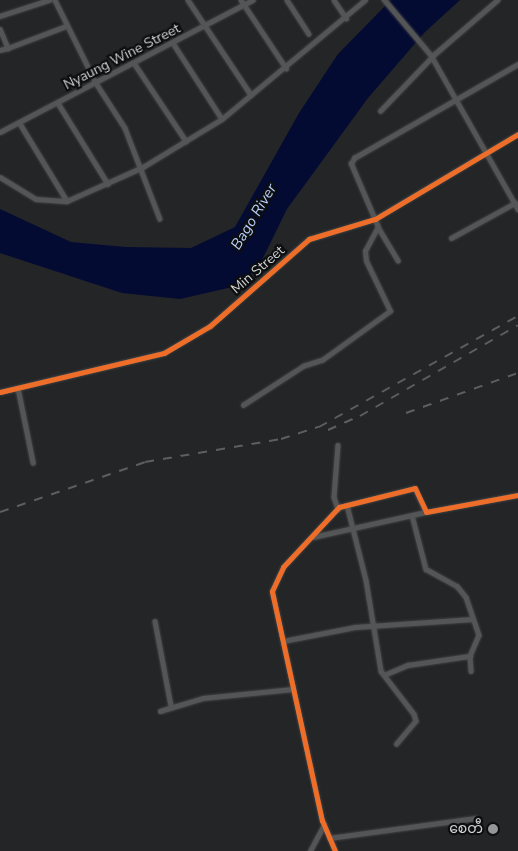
<!DOCTYPE html>
<meta charset="utf-8">
<style>
body{margin:0}
#map{position:relative;width:518px;height:851px;overflow:hidden;background:#232526;font-family:"Nunito Sans","Noto Sans Myanmar",sans-serif}
div>[style]{position:absolute}
.water>*{inset:0;background:#040b33}
.roads{filter:drop-shadow(0 0 1px #404142) drop-shadow(0 0 1px #404142)}
.street>*{height:4.5px;margin:-2.25px;padding:0 2.25px;transform-origin:2.25px;border-radius:2.25px;background:#545556}
.rail>*{height:2px;margin-top:-1px;transform-origin:0;background:repeating-linear-gradient(90deg,#5d5e5e 0 9px,transparent 0 18px)}
.cycleway>*{height:5px;margin:-2.5px;padding:0 2.5px;transform-origin:2.5px;border-radius:2.5px;background:#ee6e29}
.dots>*{width:14px;height:14px;translate:-50% -50%;box-sizing:border-box;border:2px solid #0d0e0f;border-radius:50%}
span{translate:-50% -50%;white-space:nowrap;text-align:center;line-height:1.15;-webkit-text-stroke:4.5px #0d0e0f;paint-order:stroke}
.street-label{font-size:14px;color:#d2d3d5}
.poi-label{font-size:14px;color:#d2d3d5}
.right{translate:-100% -50%;text-align:right}
.water-label{font-size:15px;color:#b8cffe;font-style:italic}
</style>
<div id="map">
<div class="water">
<div style="clip-path:polygon(391px 0,460px 0,425px 32px,368px 98px,287px 209px,261px 262px,241px 285px,180px 299px,122px 293px,0 253px,0 209px,71px 242px,125px 247px,191px 248px,235px 227px,299px 113px,338px 54px)"></div>
</div>
<div class="roads">
<div class="street">
<div style="left:55px;top:0;width:93px;rotate:63.7deg"></div>
<div style="left:96px;top:83px;width:54px;rotate:57.2deg"></div>
<div style="left:125px;top:128px;width:97px;rotate:69deg"></div>
<div style="left:188px;top:0;width:114px;rotate:56.4deg"></div>
<div style="left:241px;top:0;width:82px;rotate:56.5deg"></div>
<div style="left:287px;top:0;width:40px;rotate:57.1deg"></div>
<div style="left:334px;top:0;width:22px;rotate:56deg"></div>
<div style="left:498px;top:0;width:87px;rotate:139.2deg"></div>
<div style="left:432px;top:57px;width:175px;rotate:60.5deg"></div>
<div style="left:0;top:16px;width:52px;rotate:-18.1deg"></div>
<div style="left:0;top:29px;width:21px;rotate:67deg"></div>
<div style="left:8px;top:48px;width:62px;rotate:-20.8deg"></div>
<div style="left:173px;top:43px;width:90px;rotate:57.2deg"></div>
<div style="left:0;top:50px;width:8px;rotate:-14deg"></div>
<div style="left:134px;top:63px;width:94px;rotate:56.3deg"></div>
<div style="left:58px;top:103px;width:95px;rotate:58.3deg"></div>
<div style="left:380px;top:111px;width:75px;rotate:-46.1deg"></div>
<div style="left:432px;top:57px;width:75px;rotate:-130.1deg"></div>
<div style="left:19px;top:122px;width:92px;rotate:58.7deg"></div>
<div style="left:67px;top:201px;width:83px;rotate:-24.1deg"></div>
<div style="left:143px;top:167px;width:92px;rotate:-31.3deg"></div>
<div style="left:222px;top:119px;width:186px;rotate:-39.8deg"></div>
<div style="left:0;top:132px;width:285px;rotate:-27.6deg"></div>
<div style="left:0;top:177px;width:42px;rotate:31.4deg"></div>
<div style="left:36px;top:199px;width:31px;rotate:4deg"></div>
<div style="left:378px;top:227px;width:39px;rotate:59deg"></div>
<div style="left:451px;top:238px;width:73px;rotate:-28.7deg"></div>
<div style="left:18px;top:388px;width:76px;rotate:78.5deg"></div>
<div style="left:0;top:392px;width:169px;rotate:-13.4deg"></div>
<div style="left:164px;top:353px;width:53px;rotate:-30.4deg"></div>
<div style="left:210px;top:326px;width:132px;rotate:-41.3deg"></div>
<div style="left:309px;top:239px;width:69px;rotate:-16.9deg"></div>
<div style="left:375px;top:219px;width:166px;rotate:-30.7deg"></div>
<div style="left:243px;top:405px;width:72px;rotate:-33deg"></div>
<div style="left:303px;top:366px;width:20px;rotate:-18deg"></div>
<div style="left:322px;top:360px;width:84px;rotate:-35.8deg"></div>
<div style="left:390px;top:311px;width:55px;rotate:-115.6deg"></div>
<div style="left:366px;top:261px;width:10px;rotate:-96deg"></div>
<div style="left:365px;top:251px;width:27px;rotate:-62deg"></div>
<div style="left:378px;top:227px;width:69px;rotate:-113.2deg"></div>
<div style="left:351px;top:164px;width:7px;rotate:-63deg"></div>
<div style="left:354px;top:158px;width:189px;rotate:-29.8deg"></div>
<div style="left:338px;top:445px;width:52px;rotate:94.4deg"></div>
<div style="left:334px;top:497px;width:13px;rotate:72deg"></div>
<div style="left:347px;top:505px;width:77px;rotate:75.8deg"></div>
<div style="left:366px;top:580px;width:92px;rotate:80.6deg"></div>
<div style="left:381px;top:671px;width:54px;rotate:52.5deg"></div>
<div style="left:414px;top:714px;width:7px;rotate:74deg"></div>
<div style="left:416px;top:721px;width:30px;rotate:130deg"></div>
<div style="left:412px;top:515px;width:56px;rotate:75.5deg"></div>
<div style="left:426px;top:569px;width:35px;rotate:29deg"></div>
<div style="left:457px;top:586px;width:14px;rotate:51deg"></div>
<div style="left:466px;top:597px;width:40px;rotate:71.1deg"></div>
<div style="left:479px;top:635px;width:23px;rotate:113deg"></div>
<div style="left:470px;top:656px;width:15px;rotate:86deg"></div>
<div style="left:313px;top:537px;width:116px;rotate:-12.5deg"></div>
<div style="left:155px;top:621px;width:86px;rotate:79.3deg"></div>
<div style="left:283px;top:641px;width:73px;rotate:-11deg"></div>
<div style="left:355px;top:627px;width:118px;rotate:-3.9deg"></div>
<div style="left:384px;top:675px;width:26px;rotate:-23deg"></div>
<div style="left:408px;top:665px;width:63px;rotate:-8.3deg"></div>
<div style="left:160px;top:711px;width:45px;rotate:-16.8deg"></div>
<div style="left:203px;top:698px;width:90px;rotate:-5.7deg"></div>
<div style="left:329px;top:838px;width:148px;rotate:-7.7deg"></div>
<div style="left:310px;top:851px;width:30px;rotate:-62deg"></div>
<div style="left:335px;top:851px;width:33px;rotate:-113deg"></div>
<div style="left:322px;top:821px;width:235px;rotate:-102.3deg"></div>
<div style="left:272px;top:591px;width:26px;rotate:-65deg"></div>
<div style="left:283px;top:567px;width:82px;rotate:-47deg"></div>
<div style="left:339px;top:507px;width:78px;rotate:-14deg"></div>
<div style="left:415px;top:488px;width:26px;rotate:65deg"></div>
<div style="left:426px;top:512px;width:94px;rotate:-10.5deg"></div>
</div>
</div>
<div class="rail">
<div style="left:406px;top:413px;width:119px;rotate:-19.7deg"></div>
<div style="left:328px;top:430px;width:35px;rotate:-24deg"></div>
<div style="left:360px;top:416px;width:182px;rotate:-29.9deg"></div>
<div style="left:0;top:512px;width:153px;rotate:-19deg"></div>
<div style="left:145px;top:462px;width:138px;rotate:-9.6deg"></div>
<div style="left:281px;top:439px;width:40px;rotate:-18deg"></div>
<div style="left:319px;top:427px;width:228px;rotate:-29.2deg"></div>
</div>
<div class="cycleway">
<div style="left:0;top:392px;width:169px;rotate:-13.4deg"></div>
<div style="left:164px;top:353px;width:53px;rotate:-30.4deg"></div>
<div style="left:210px;top:326px;width:132px;rotate:-41.3deg"></div>
<div style="left:309px;top:239px;width:69px;rotate:-16.9deg"></div>
<div style="left:375px;top:219px;width:166px;rotate:-30.7deg"></div>
<div style="left:335px;top:851px;width:33px;rotate:-113deg"></div>
<div style="left:322px;top:821px;width:235px;rotate:-102.3deg"></div>
<div style="left:272px;top:591px;width:26px;rotate:-65deg"></div>
<div style="left:283px;top:567px;width:82px;rotate:-47deg"></div>
<div style="left:339px;top:507px;width:78px;rotate:-14deg"></div>
<div style="left:415px;top:488px;width:26px;rotate:65deg"></div>
<div style="left:426px;top:512px;width:94px;rotate:-10.5deg"></div>
</div>
<div class="dots">
<div style="left:493px;top:829px;background:#959698"></div>
</div>
<div class="street-label">
<span style="left:122px;top:57px;rotate:-27deg">Nyaung Wine Street</span>
<span style="left:258px;top:270px;rotate:-41deg">Min Street</span>
</div>
<div class="poi-label">
<span class="right" style="left:483px;top:829px">စေတီ</span>
</div>
<div class="water-label">
<span style="left:254px;top:217px;rotate:-59deg">Bago River</span>
</div>
</div>
